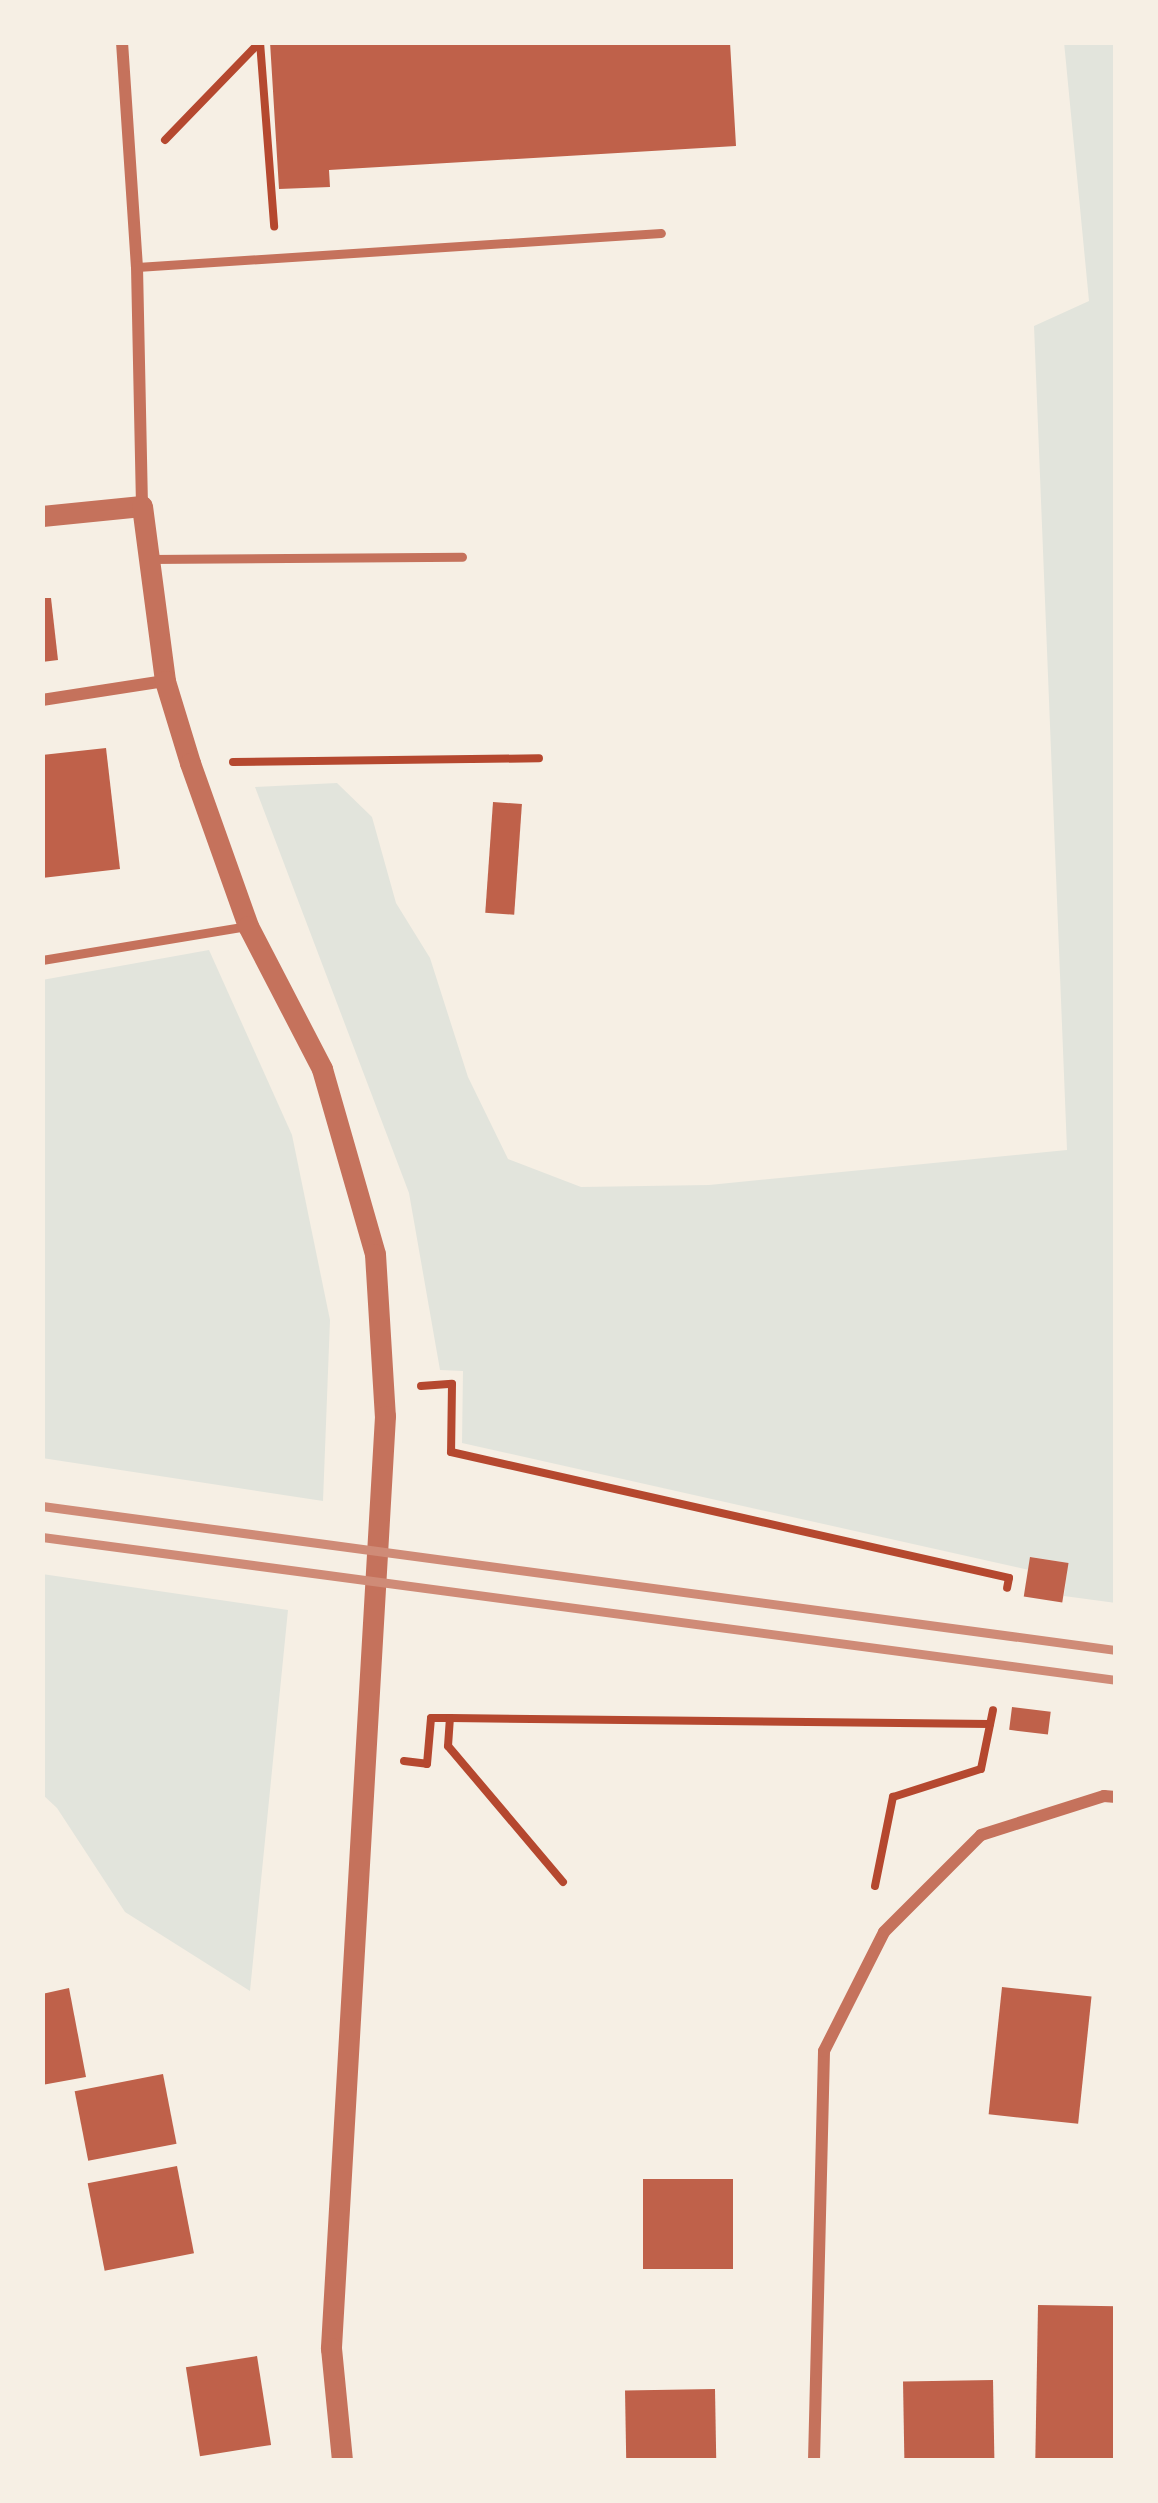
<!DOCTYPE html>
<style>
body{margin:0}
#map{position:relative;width:1158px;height:2503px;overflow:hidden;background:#f6efe4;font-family:Manrope,sans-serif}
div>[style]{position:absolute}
.green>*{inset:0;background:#e2e4dc}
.building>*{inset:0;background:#bf614a;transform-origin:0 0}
.path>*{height:8px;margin:-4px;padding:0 4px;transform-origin:4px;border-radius:4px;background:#b5482f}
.service>*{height:9px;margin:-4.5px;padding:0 4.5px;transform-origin:4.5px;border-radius:4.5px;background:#c5725c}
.minor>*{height:12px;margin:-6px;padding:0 6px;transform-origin:6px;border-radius:6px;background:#c5725c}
.tertiary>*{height:21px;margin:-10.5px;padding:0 10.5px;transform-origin:10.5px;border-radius:10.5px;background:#c5725c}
.rail>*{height:9px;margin:-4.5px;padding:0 4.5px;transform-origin:4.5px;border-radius:4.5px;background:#cf8b77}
span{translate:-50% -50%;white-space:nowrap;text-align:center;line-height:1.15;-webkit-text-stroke:10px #f6efe4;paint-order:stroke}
.frame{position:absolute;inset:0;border:45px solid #f6efe4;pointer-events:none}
</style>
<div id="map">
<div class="green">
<div style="clip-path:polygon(1064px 42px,1116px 42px,1116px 1603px,1064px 1596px,1068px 1563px,1031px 1557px,1029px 1570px,462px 1443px,463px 1371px,440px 1370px,409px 1193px,255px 787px,337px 783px,372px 817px,396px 903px,430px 958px,468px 1077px,508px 1159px,581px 1187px,709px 1185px,1067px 1150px,1034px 326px,1089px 301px)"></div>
<div style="clip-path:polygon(209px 950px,292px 1135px,330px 1320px,323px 1501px,42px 1458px,42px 980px)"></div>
<div style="clip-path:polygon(42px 1574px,288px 1610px,250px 1991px,125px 1912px,57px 1808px,42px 1794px)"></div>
</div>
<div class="building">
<div style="clip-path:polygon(270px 42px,730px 42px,736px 146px,329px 170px,330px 187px,279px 189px)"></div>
<div style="clip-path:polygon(42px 598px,51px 598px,58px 660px,42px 662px)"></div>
<div style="clip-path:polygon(106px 748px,120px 869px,42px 878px,42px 755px)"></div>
<div style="left:493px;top:802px;width:29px;height:111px;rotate:4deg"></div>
<div style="left:1030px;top:1557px;width:39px;height:40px;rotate:9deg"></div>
<div style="left:1012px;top:1707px;width:39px;height:23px;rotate:7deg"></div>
<div style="left:1002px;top:1987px;width:90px;height:128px;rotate:6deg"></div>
<div style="clip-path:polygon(69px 1988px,86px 2077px,42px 2085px,42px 1994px)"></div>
<div style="left:163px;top:2074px;width:71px;height:90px;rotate:79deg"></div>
<div style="left:177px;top:2166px;width:89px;height:91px;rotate:79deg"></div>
<div style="left:643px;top:2179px;width:90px;height:90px"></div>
<div style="left:1038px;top:2305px;width:78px;height:156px;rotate:1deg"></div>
<div style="left:257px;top:2356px;width:90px;height:72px;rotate:81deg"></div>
<div style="left:993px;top:2380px;width:81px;height:90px;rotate:89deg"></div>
<div style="left:715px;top:2389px;width:72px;height:90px;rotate:89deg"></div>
</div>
<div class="path">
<div style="left:260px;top:42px;width:185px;rotate:85.6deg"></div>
<div style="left:165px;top:140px;width:135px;rotate:-45.9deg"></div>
<div style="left:233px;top:762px;width:306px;rotate:-0.7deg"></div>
<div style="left:421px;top:1386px;width:31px;rotate:-4deg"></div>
<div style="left:452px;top:1384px;width:68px;rotate:90.8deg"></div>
<div style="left:451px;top:1452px;width:572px;rotate:12.72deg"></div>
<div style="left:1009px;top:1578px;width:10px;rotate:101deg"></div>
<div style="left:404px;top:1761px;width:23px;rotate:7deg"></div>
<div style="left:427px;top:1764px;width:46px;rotate:-85deg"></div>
<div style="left:431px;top:1718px;width:19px"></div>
<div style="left:563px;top:1882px;width:178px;rotate:-130.2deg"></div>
<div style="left:448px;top:1746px;width:28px;rotate:-86deg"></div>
<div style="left:450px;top:1718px;width:540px;rotate:0.64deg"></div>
<div style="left:875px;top:1886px;width:91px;rotate:-78.6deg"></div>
<div style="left:893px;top:1797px;width:92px;rotate:-17.7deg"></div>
<div style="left:981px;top:1769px;width:60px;rotate:-78.5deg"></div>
</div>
<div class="service">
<div style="left:137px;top:267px;width:525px;rotate:-3.71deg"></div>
<div style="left:149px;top:559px;width:313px;rotate:-0.4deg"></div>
<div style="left:42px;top:960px;width:209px;rotate:-9.4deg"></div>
</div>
<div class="minor">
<div style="left:122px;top:42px;width:225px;rotate:86.2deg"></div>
<div style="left:137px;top:267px;width:239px;rotate:88.8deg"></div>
<div style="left:42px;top:700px;width:124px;rotate:-8.8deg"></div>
<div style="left:814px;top:2461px;width:410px;rotate:-88.6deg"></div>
<div style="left:824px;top:2051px;width:133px;rotate:-63.2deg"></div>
<div style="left:884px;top:1932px;width:137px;rotate:-45deg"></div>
<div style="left:981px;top:1835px;width:129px;rotate:-17.6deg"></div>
<div style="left:1104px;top:1796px;width:12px;rotate:5deg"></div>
</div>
<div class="tertiary">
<div style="left:42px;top:516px;width:100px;rotate:-5.7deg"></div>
<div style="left:142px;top:506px;width:177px;rotate:82.5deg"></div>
<div style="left:165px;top:681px;width:86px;rotate:73deg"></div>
<div style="left:190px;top:763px;width:173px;rotate:70.4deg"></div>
<div style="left:248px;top:926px;width:161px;rotate:62.6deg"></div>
<div style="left:322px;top:1069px;width:192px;rotate:74deg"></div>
<div style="left:375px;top:1254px;width:162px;rotate:86.5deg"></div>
<div style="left:385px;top:1416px;width:934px;rotate:93.32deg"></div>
<div style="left:331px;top:2348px;width:114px;rotate:84.4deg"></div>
</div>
<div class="rail">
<div style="left:42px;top:1506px;width:1084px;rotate:7.64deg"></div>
<div style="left:42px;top:1537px;width:1083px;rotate:7.58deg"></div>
</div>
<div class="frame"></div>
</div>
